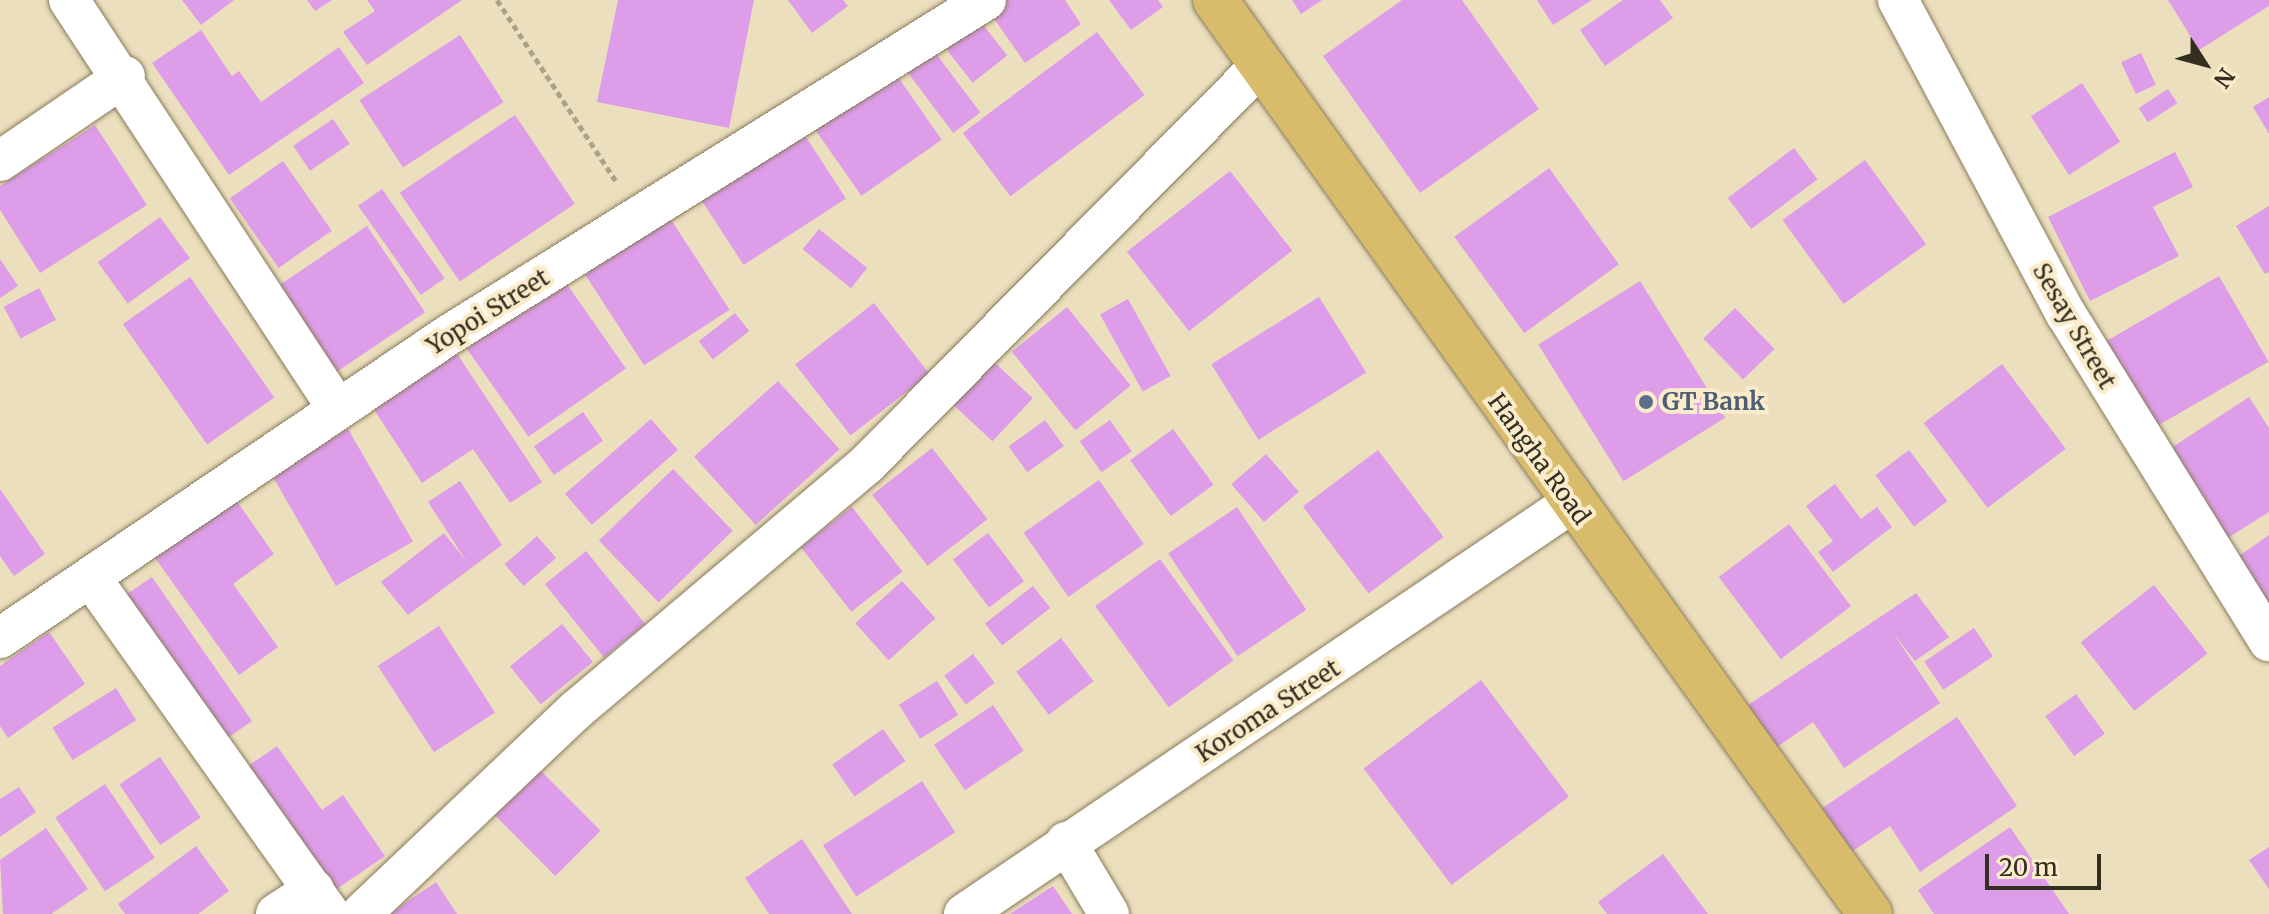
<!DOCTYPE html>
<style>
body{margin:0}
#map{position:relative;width:2269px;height:914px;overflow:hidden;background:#ecdfbd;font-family:Merriweather,serif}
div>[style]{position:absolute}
.building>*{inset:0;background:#dd9de9;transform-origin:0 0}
.path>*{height:5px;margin-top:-2.5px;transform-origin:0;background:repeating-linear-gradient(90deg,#aca287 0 6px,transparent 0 10px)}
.roads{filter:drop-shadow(0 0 2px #887c5d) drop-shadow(0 0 2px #887c5d)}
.street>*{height:40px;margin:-20px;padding:0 20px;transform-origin:20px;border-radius:20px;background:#fff}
.highway>*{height:44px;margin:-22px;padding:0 22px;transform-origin:22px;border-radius:22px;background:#d8bb6b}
.dots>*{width:22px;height:22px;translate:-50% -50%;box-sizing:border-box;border:4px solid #faecca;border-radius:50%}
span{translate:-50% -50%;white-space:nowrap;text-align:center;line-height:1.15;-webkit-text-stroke:8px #faecca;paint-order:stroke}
.street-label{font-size:24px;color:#342e21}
.service-label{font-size:24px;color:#4e5e75;font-weight:700}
.left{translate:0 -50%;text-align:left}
.north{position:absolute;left:2165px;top:24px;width:80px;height:80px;-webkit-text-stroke:6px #faecca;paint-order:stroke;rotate:126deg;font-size:22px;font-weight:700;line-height:32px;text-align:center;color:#342e21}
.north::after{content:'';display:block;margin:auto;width:28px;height:36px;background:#342e21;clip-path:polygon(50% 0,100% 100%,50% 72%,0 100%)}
.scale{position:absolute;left:1985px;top:854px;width:116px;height:36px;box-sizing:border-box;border:4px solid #342e21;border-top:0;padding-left:10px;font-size:24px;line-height:28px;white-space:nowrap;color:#342e21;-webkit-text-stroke:6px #faecca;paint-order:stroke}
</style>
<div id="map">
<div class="building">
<div style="clip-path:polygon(182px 0,234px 0,201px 25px)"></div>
<div style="clip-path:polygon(307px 0,332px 0,315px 11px)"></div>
<div style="clip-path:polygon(367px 0,462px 0,367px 65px,343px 32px,375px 11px)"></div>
<div style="clip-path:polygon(618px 0,754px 0,729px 128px,597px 102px)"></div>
<div style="clip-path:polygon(788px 0,843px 0,848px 6px,812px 33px)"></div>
<div style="clip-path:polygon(1001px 0,1065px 0,1081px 24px,1025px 63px,988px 10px)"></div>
<div style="clip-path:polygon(1109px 0,1158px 0,1163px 7px,1131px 30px)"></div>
<div style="clip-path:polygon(1292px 0,1322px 0,1301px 14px)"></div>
<div style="clip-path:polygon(1402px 0,1462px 0,1539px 109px,1420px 193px,1323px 56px)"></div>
<div style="clip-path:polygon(1537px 0,1592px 0,1553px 25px)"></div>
<div style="clip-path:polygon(1623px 0,1660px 0,1673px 18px,1605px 66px,1580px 30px)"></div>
<div style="clip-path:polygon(2168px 0,2269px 0,2269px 6px,2199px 50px)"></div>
<div style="left:977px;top:17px;width:49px;height:44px;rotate:52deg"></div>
<div style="clip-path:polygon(201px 30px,232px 76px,239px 71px,261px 102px,339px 47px,364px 83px,229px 175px,152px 63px)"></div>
<div style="left:1097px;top:32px;width:79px;height:168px;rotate:53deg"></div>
<div style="left:460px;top:35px;width:80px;height:120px;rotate:57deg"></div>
<div style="left:928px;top:43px;width:87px;height:34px;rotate:53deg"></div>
<div style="left:2141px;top:53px;width:35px;height:22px;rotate:65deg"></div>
<div style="left:893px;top:70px;width:85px;height:98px;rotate:55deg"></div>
<div style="left:2082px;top:83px;width:70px;height:61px;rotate:57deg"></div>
<div style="left:2168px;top:89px;width:17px;height:35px;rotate:57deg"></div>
<div style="clip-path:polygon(2269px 97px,2269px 134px,2253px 107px)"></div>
<div style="left:515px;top:115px;width:107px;height:139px;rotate:56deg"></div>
<div style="left:333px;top:119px;width:30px;height:48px;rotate:56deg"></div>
<div style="clip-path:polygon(95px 125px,147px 205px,40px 273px,0 210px,0 186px)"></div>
<div style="left:804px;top:134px;width:77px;height:122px;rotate:57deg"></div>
<div style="left:1794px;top:148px;width:39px;height:83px;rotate:53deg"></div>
<div style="clip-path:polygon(2175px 152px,2193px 187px,2153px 207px,2179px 256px,2090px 301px,2048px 217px)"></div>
<div style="left:1865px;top:160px;width:104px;height:102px;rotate:54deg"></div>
<div style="left:283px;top:161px;width:85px;height:65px;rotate:55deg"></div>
<div style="left:1549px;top:168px;width:119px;height:117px;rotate:54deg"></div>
<div style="left:1230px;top:171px;width:101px;height:131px;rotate:52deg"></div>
<div style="left:382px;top:189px;width:109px;height:29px;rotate:55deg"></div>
<div style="clip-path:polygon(2269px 206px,2269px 272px,2265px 274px,2236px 226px)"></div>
<div style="left:668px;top:215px;width:113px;height:102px;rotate:57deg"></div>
<div style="left:160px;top:217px;width:51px;height:77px;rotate:54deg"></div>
<div style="left:367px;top:226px;width:104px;height:110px;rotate:56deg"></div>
<div style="left:819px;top:229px;width:62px;height:26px;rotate:39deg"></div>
<div style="clip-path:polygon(0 259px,18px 286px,0 298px)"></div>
<div style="left:2219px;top:276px;width:99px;height:130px;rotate:60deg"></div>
<div style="left:190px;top:277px;width:147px;height:82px;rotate:55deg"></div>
<div style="left:564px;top:280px;width:108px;height:119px;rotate:55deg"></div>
<div style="left:1640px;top:281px;width:161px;height:120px;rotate:58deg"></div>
<div style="left:39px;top:288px;width:36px;height:40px;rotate:62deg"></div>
<div style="left:1319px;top:297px;width:89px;height:127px;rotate:58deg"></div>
<div style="left:1128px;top:299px;width:88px;height:32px;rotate:61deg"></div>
<div style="left:874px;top:303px;width:90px;height:100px;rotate:52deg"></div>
<div style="left:1067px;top:307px;width:101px;height:71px;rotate:51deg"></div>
<div style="left:1735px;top:308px;width:57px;height:44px;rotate:46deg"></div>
<div style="left:735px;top:313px;width:23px;height:46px;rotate:52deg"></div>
<div style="clip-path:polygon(454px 349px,542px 482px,510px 503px,473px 449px,422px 483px,371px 405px)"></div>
<div style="left:994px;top:362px;width:53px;height:59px;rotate:43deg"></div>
<div style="left:2002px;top:364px;width:106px;height:98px;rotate:53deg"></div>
<div style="left:778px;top:381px;width:92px;height:113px;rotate:48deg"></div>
<div style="clip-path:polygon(2249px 397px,2269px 428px,2269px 512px,2223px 541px,2165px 452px)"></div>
<div style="left:583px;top:412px;width:35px;height:60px;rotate:55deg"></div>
<div style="left:651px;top:419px;width:41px;height:114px;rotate:49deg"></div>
<div style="left:1045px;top:420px;width:32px;height:45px;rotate:54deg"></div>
<div style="left:1110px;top:420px;width:38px;height:37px;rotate:55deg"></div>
<div style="left:348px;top:429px;width:130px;height:89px;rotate:60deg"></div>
<div style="left:1173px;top:429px;width:69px;height:53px;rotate:54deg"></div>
<div style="left:932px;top:448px;width:90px;height:76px;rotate:52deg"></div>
<div style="left:1378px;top:450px;width:109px;height:94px;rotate:53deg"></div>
<div style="left:1909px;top:450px;width:64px;height:42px;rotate:53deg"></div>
<div style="left:1266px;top:454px;width:50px;height:46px;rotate:49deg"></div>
<div style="left:673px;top:469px;width:86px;height:103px;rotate:46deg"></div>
<div style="left:1099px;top:480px;width:78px;height:92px;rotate:55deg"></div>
<div style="clip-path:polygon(460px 481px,502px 545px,408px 615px,381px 582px,444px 533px,467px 562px,428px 502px)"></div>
<div style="clip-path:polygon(1835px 484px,1861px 519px,1877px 507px,1892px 527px,1833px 572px,1818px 552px,1833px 541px,1806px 506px)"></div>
<div style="clip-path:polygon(0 489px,45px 554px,14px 576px,0 556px)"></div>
<div style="clip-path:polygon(231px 493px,274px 554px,233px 584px,278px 647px,239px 675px,150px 551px)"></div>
<div style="left:852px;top:507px;width:82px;height:65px;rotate:52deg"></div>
<div style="left:1237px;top:507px;width:124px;height:83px;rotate:56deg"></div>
<div style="left:1789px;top:524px;width:103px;height:88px;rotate:53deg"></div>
<div style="left:988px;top:533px;width:60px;height:44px;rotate:53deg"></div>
<div style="clip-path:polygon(2269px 535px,2269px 612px,2233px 560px)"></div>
<div style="left:537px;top:536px;width:29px;height:43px;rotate:49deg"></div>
<div style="left:586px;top:551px;width:94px;height:53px;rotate:51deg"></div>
<div style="left:1160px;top:559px;width:125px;height:80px;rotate:54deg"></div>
<div style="clip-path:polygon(152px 577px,252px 721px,219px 744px,127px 594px)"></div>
<div style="left:902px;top:581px;width:50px;height:63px;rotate:48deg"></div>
<div style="left:2154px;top:585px;width:87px;height:93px;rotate:52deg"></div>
<div style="left:1033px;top:586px;width:28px;height:61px;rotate:52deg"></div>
<div style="clip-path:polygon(1916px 593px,1949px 637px,1915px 661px,1893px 633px,1940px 703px,1844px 768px,1813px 722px,1771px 751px,1742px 709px)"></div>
<div style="left:562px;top:624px;width:49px;height:67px;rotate:51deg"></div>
<div style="left:439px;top:626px;width:103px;height:73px;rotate:57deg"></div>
<div style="left:1974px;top:628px;width:34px;height:60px;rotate:56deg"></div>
<div style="clip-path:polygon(49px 632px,85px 684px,8px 738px,0 726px,0 666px)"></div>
<div style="left:1061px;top:638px;width:54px;height:56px;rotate:53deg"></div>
<div style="left:973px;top:654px;width:36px;height:36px;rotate:53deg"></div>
<div style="left:1481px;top:680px;width:146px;height:147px;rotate:53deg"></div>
<div style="left:937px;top:681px;width:40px;height:45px;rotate:58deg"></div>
<div style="left:116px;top:688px;width:38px;height:75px;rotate:58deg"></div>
<div style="left:2076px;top:694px;width:49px;height:38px;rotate:54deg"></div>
<div style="left:993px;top:705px;width:55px;height:71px;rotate:56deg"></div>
<div style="clip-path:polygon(1957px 717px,2017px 806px,1920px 872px,1890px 826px,1847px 855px,1818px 811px)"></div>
<div style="left:883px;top:729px;width:39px;height:62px;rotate:55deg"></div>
<div style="clip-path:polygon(277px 746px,322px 810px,343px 795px,385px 856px,328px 895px,241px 771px)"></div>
<div style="left:160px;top:757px;width:73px;height:49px;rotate:56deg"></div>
<div style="left:537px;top:767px;width:90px;height:64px;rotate:45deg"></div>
<div style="left:922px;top:781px;width:61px;height:118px;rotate:57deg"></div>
<div style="left:105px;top:784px;width:89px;height:60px;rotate:56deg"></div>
<div style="clip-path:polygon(19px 787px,36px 812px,0 837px,0 799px)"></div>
<div style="clip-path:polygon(2010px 827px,2069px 914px,1934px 914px,1918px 890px)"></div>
<div style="clip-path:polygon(46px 828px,88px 889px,51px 914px,3px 914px,0 860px)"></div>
<div style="clip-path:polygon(802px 839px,852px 914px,769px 914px,745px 878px)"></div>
<div style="clip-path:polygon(196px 846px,229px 891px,198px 914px,125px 914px,118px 904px)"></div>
<div style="clip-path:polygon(2269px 847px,2269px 889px,2249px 860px)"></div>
<div style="clip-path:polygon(1663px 854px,1708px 914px,1607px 914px,1598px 902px)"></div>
<div style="clip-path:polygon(436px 882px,457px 914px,389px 914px)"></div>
<div style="clip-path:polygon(1053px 886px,1072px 914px,1010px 914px)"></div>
</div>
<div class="path">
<div style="left:497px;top:0;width:219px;rotate:56.7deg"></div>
</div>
<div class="roads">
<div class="street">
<div style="left:69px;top:0;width:488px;rotate:56.7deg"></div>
<div style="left:1898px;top:0;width:356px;rotate:61.9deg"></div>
<div style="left:2066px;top:314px;width:385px;rotate:58.2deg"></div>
<div style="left:0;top:161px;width:151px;rotate:-34.2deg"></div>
<div style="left:91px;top:578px;width:412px;rotate:54.6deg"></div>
<div style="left:0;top:638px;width:539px;rotate:-34.04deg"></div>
<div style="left:447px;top:336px;width:635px;rotate:-31.94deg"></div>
<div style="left:1066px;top:842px;width:84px;rotate:59.2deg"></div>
<div style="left:276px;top:914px;width:45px;rotate:-33.3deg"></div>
<div style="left:361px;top:914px;width:296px;rotate:-43.5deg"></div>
<div style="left:576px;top:710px;width:381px;rotate:-40.2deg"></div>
<div style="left:867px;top:464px;width:559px;rotate:-45.36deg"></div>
<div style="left:964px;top:914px;width:732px;rotate:-34.08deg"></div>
</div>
<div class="highway">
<div style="left:1215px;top:0;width:1124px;rotate:54.37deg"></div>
</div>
</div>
<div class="dots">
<div style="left:1646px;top:402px;background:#5c6f8a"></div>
</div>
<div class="street-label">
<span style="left:488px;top:312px;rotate:-32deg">Yopoi Street</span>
<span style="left:2074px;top:326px;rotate:60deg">Sesay Street</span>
<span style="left:1539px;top:459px;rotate:54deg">Hangha Road</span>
<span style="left:1268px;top:711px;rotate:-33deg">Koroma Street</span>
</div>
<div class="service-label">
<span class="left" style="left:1662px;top:402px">GT Bank</span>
</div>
<div class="north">N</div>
<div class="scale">20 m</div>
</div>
